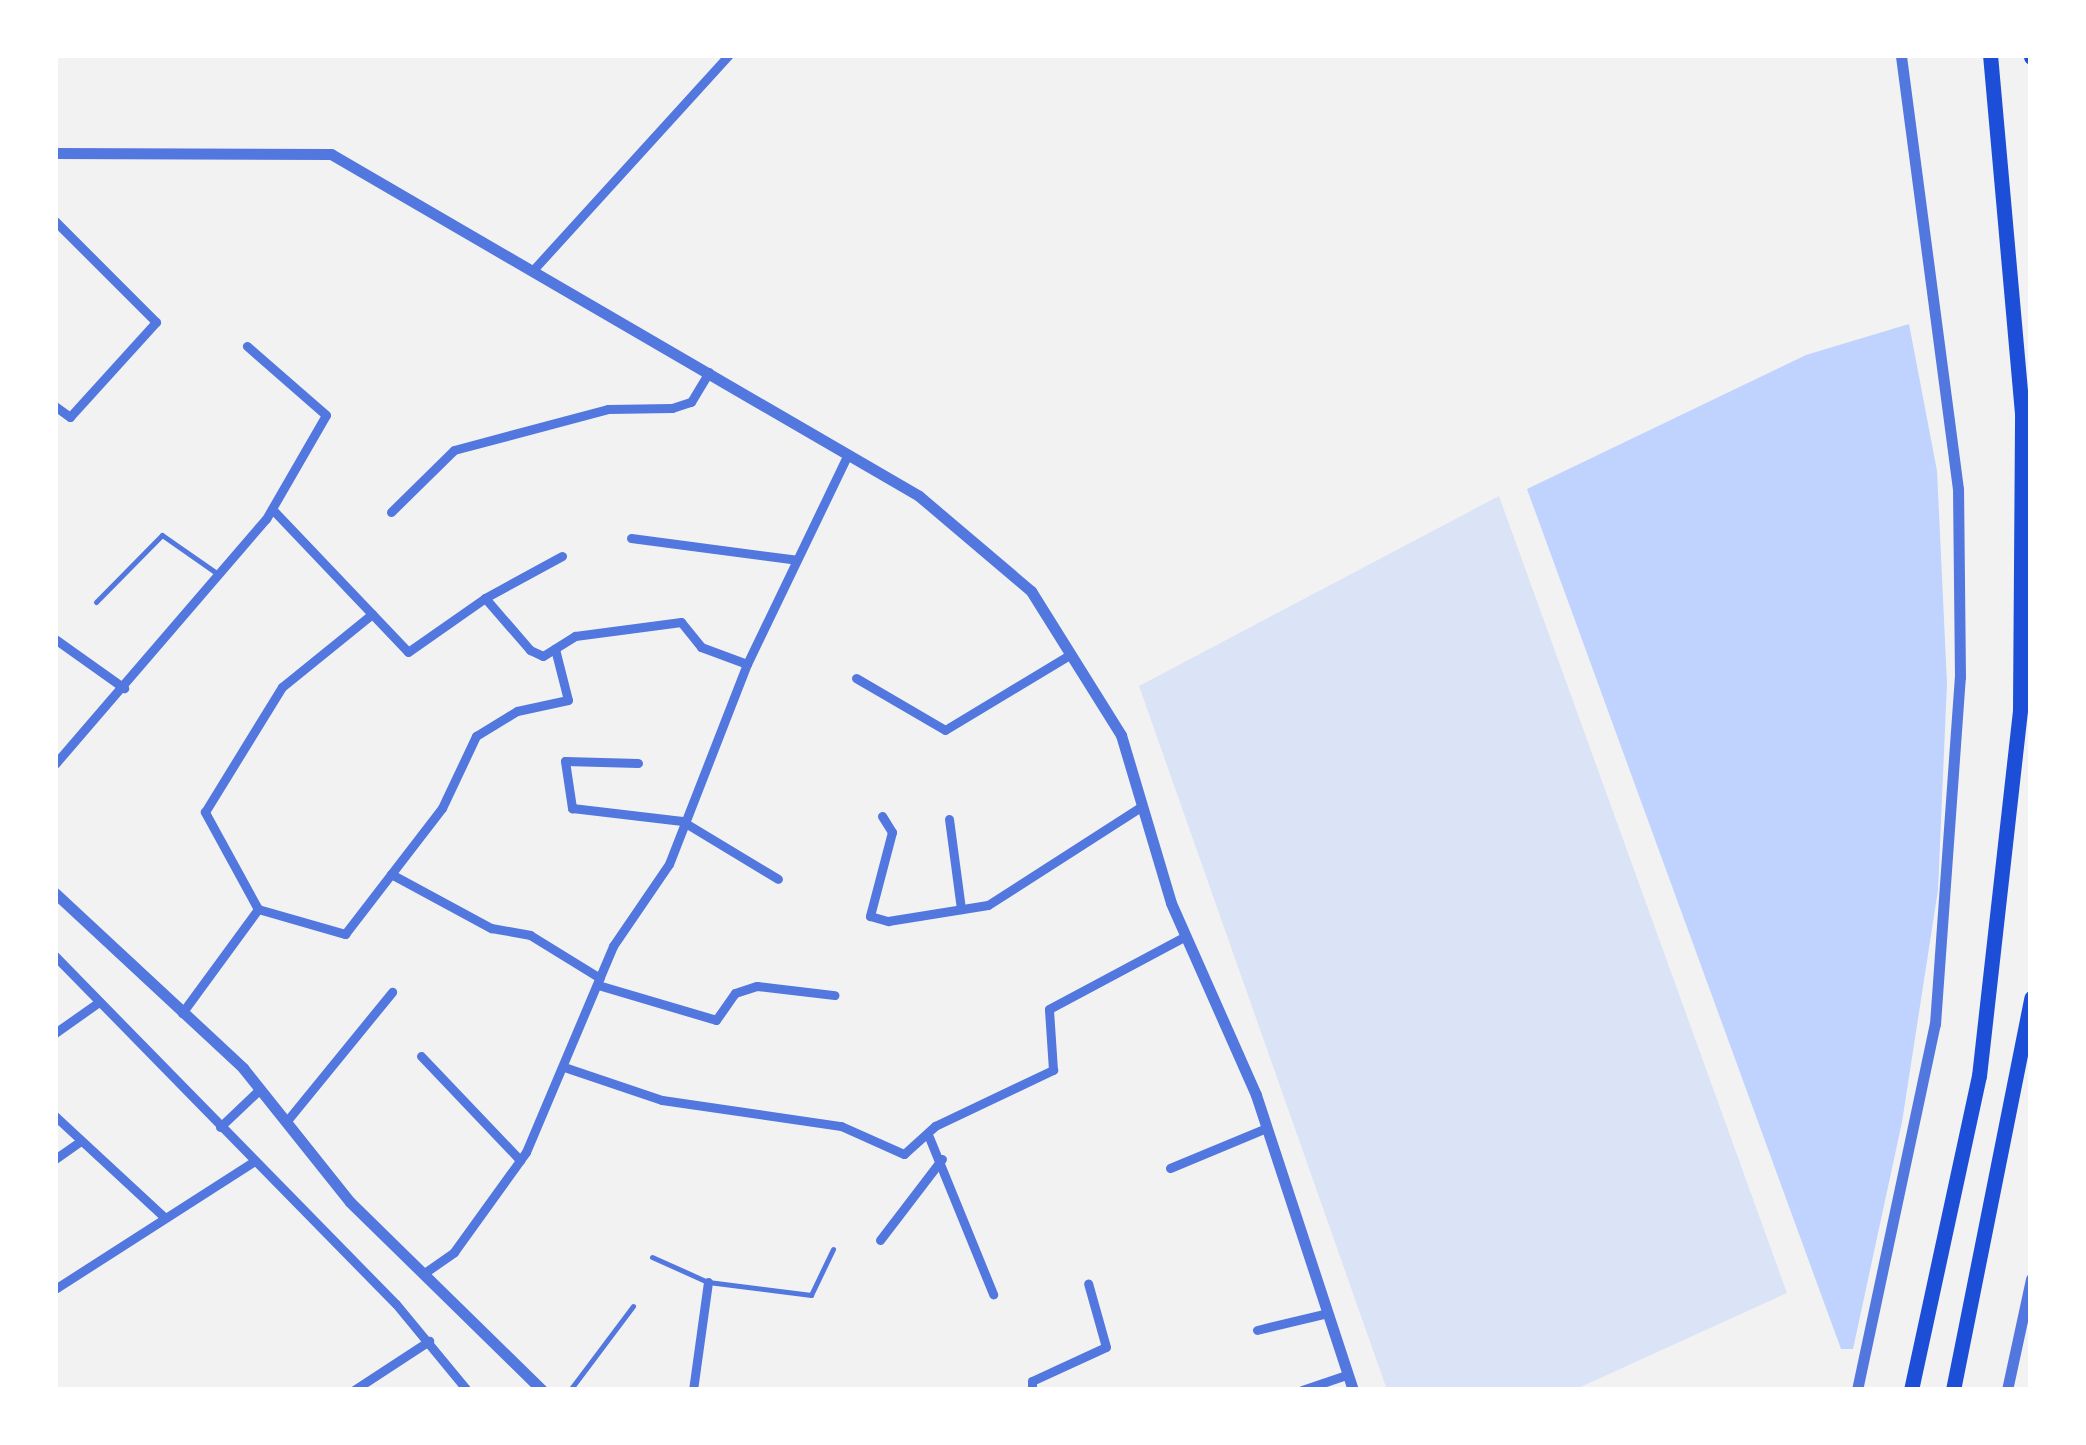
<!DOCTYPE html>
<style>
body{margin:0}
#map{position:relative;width:2086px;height:1445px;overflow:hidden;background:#f2f2f2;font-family:"Noto Sans",sans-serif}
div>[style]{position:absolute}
.green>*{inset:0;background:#dbe4f7}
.water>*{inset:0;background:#bfd3fe}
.service>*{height:5px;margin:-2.5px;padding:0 2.5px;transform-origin:2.5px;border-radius:2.5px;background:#5277de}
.minor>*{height:9px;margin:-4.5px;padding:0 4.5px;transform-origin:4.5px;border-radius:4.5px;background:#5277de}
.tertiary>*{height:11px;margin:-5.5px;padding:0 5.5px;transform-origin:5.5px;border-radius:5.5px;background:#5277de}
.motorway>*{height:15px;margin:-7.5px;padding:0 7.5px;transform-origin:7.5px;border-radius:7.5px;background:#1d4ed8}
span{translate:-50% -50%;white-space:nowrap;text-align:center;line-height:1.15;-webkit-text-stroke:10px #fff;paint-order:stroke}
.frame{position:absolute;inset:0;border:58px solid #fff;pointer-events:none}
</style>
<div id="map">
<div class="green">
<div style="clip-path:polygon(1499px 496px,1787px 1293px,1574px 1390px,1387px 1390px,1139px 686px)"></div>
</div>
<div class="water">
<div style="clip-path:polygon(1909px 324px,1937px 471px,1947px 683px,1938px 890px,1902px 1122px,1853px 1349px,1841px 1349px,1527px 489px,1806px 355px)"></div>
</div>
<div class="service">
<div style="left:96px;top:602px;width:94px;rotate:-45.4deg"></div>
<div style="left:162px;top:535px;width:68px;rotate:34.9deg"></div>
<div style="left:652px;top:1257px;width:61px;rotate:24.1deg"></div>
<div style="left:708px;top:1282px;width:104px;rotate:7.2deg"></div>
<div style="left:811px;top:1295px;width:51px;rotate:-64.4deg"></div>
<div style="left:570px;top:1390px;width:105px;rotate:-53.1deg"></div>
</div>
<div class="minor">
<div style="left:55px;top:221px;width:143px;rotate:45deg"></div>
<div style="left:156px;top:322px;width:128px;rotate:132.2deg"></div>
<div style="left:70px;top:417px;width:19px;rotate:-144deg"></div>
<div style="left:534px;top:269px;width:290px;rotate:-47.7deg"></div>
<div style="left:272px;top:509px;width:197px;rotate:46.4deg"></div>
<div style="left:408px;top:652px;width:94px;rotate:-35deg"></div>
<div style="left:391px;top:512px;width:88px;rotate:-44.5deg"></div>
<div style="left:454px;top:450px;width:159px;rotate:-14.9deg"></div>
<div style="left:608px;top:409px;width:64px;rotate:-0.9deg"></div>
<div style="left:672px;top:408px;width:20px;rotate:-18deg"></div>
<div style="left:691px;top:402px;width:35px;rotate:-59deg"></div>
<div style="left:631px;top:538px;width:167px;rotate:7.5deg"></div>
<div style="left:562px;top:556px;width:88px;rotate:151.4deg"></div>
<div style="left:485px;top:598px;width:69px;rotate:49.1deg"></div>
<div style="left:530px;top:650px;width:14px;rotate:25deg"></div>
<div style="left:543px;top:656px;width:38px;rotate:-32deg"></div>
<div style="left:575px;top:636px;width:107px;rotate:-7.5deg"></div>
<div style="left:681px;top:622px;width:32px;rotate:51deg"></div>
<div style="left:701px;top:647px;width:49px;rotate:20.3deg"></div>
<div style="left:55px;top:639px;width:85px;rotate:35.4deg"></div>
<div style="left:856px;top:678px;width:103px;rotate:30.3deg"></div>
<div style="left:945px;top:730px;width:147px;rotate:-31.1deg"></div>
<div style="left:638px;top:763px;width:73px;rotate:-178.4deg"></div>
<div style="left:565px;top:761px;width:48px;rotate:81.5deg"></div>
<div style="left:572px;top:808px;width:111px;rotate:6.7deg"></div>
<div style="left:682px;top:821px;width:112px;rotate:31.1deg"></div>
<div style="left:55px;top:764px;width:323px;rotate:-49.3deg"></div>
<div style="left:266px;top:519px;width:120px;rotate:-60deg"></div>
<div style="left:326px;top:415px;width:105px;rotate:-138.9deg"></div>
<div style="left:882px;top:816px;width:19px;rotate:58deg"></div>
<div style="left:892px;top:832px;width:87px;rotate:104.7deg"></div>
<div style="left:870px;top:916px;width:19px;rotate:16deg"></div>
<div style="left:888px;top:921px;width:101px;rotate:-9.1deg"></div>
<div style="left:988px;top:905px;width:183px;rotate:-32.7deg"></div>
<div style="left:949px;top:819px;width:91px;rotate:82.4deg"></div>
<div style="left:391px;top:874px;width:114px;rotate:28.4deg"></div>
<div style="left:491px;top:928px;width:40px;rotate:10deg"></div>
<div style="left:530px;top:935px;width:82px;rotate:31.6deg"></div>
<div style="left:258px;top:909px;width:111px;rotate:-118.7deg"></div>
<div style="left:205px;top:812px;width:147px;rotate:-58.4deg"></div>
<div style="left:282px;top:687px;width:116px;rotate:-39deg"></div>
<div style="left:55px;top:956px;width:487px;rotate:45.6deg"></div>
<div style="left:396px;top:1304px;width:112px;rotate:50.5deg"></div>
<div style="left:598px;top:985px;width:123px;rotate:16.5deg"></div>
<div style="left:716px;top:1020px;width:33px;rotate:-55deg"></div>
<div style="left:735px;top:993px;width:23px;rotate:-18deg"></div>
<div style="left:757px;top:986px;width:78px;rotate:6.7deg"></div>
<div style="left:182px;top:1013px;width:129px;rotate:-53.8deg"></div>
<div style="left:258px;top:909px;width:91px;rotate:16deg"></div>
<div style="left:345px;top:934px;width:159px;rotate:-52.4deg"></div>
<div style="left:442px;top:808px;width:80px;rotate:-64.7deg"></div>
<div style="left:476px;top:736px;width:48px;rotate:-31.4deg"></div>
<div style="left:517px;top:711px;width:52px;rotate:-12.2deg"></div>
<div style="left:568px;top:700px;width:53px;rotate:-104.3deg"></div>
<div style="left:55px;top:1033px;width:54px;rotate:-35.2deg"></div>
<div style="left:421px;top:1056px;width:144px;rotate:46.4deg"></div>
<div style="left:567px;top:1068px;width:100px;rotate:18.6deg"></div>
<div style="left:662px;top:1100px;width:181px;rotate:8.3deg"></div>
<div style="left:841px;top:1126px;width:69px;rotate:24deg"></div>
<div style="left:904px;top:1154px;width:42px;rotate:-42.1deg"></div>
<div style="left:935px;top:1126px;width:131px;rotate:-25.4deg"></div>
<div style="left:1053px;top:1070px;width:61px;rotate:-93.8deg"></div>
<div style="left:1049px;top:1009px;width:155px;rotate:-28.1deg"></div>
<div style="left:55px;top:1116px;width:149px;rotate:42.8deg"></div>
<div style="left:286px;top:1122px;width:168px;rotate:-50.8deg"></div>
<div style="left:220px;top:1127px;width:55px;rotate:-43.5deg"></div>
<div style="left:929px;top:1137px;width:170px;rotate:67.8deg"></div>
<div style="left:55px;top:1159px;width:29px;rotate:-35deg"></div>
<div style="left:1170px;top:1168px;width:104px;rotate:-22.6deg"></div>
<div style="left:880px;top:1240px;width:102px;rotate:-52.6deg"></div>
<div style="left:423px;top:1274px;width:38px;rotate:-35deg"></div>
<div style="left:454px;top:1252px;width:123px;rotate:-54.2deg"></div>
<div style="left:526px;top:1152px;width:224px;rotate:-67.1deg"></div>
<div style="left:613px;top:946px;width:99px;rotate:-55.7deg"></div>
<div style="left:669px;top:864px;width:215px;rotate:-68.7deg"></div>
<div style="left:747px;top:664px;width:233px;rotate:-64.3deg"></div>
<div style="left:55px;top:1289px;width:237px;rotate:-32.7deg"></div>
<div style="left:1257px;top:1330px;width:68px;rotate:-13.6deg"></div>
<div style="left:354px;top:1390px;width:90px;rotate:-33.2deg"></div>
<div style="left:693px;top:1390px;width:109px;rotate:-82.1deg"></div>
<div style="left:1032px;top:1390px;width:9px;rotate:-90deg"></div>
<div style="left:1032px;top:1381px;width:81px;rotate:-24.7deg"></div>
<div style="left:1106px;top:1347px;width:66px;rotate:-105.7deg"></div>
<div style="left:1302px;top:1390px;width:46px;rotate:-18.8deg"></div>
</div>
<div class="tertiary">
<div style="left:55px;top:153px;width:276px;rotate:0.2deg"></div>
<div style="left:331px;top:154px;width:680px;rotate:30.18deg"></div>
<div style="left:919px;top:496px;width:147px;rotate:40.3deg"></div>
<div style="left:1031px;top:591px;width:170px;rotate:58deg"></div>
<div style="left:1121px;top:735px;width:175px;rotate:73.4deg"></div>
<div style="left:1171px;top:903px;width:210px;rotate:66.1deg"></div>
<div style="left:1256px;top:1095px;width:311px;rotate:71.8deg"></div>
<div style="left:55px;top:893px;width:257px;rotate:42.9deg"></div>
<div style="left:243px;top:1068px;width:171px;rotate:51.4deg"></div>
<div style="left:350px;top:1202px;width:269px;rotate:44.4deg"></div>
<div style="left:1857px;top:1390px;width:374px;rotate:-78deg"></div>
<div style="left:1935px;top:1024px;width:348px;rotate:-85.9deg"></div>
<div style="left:1960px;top:677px;width:188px;rotate:-90.6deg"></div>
<div style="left:1958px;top:489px;width:438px;rotate:-97.5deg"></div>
<div style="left:2007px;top:1390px;width:114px;rotate:-77.8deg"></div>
</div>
<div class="motorway">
<div style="left:2031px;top:55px;width:2px;rotate:90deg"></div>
<div style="left:1911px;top:1390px;width:321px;rotate:-77.8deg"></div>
<div style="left:1979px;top:1076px;width:368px;rotate:-83.6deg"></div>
<div style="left:2020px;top:710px;width:297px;rotate:-89.6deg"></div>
<div style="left:2022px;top:413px;width:359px;rotate:-95.1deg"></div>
<div style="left:1953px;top:1390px;width:400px;rotate:-78.7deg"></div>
</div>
<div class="frame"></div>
</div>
